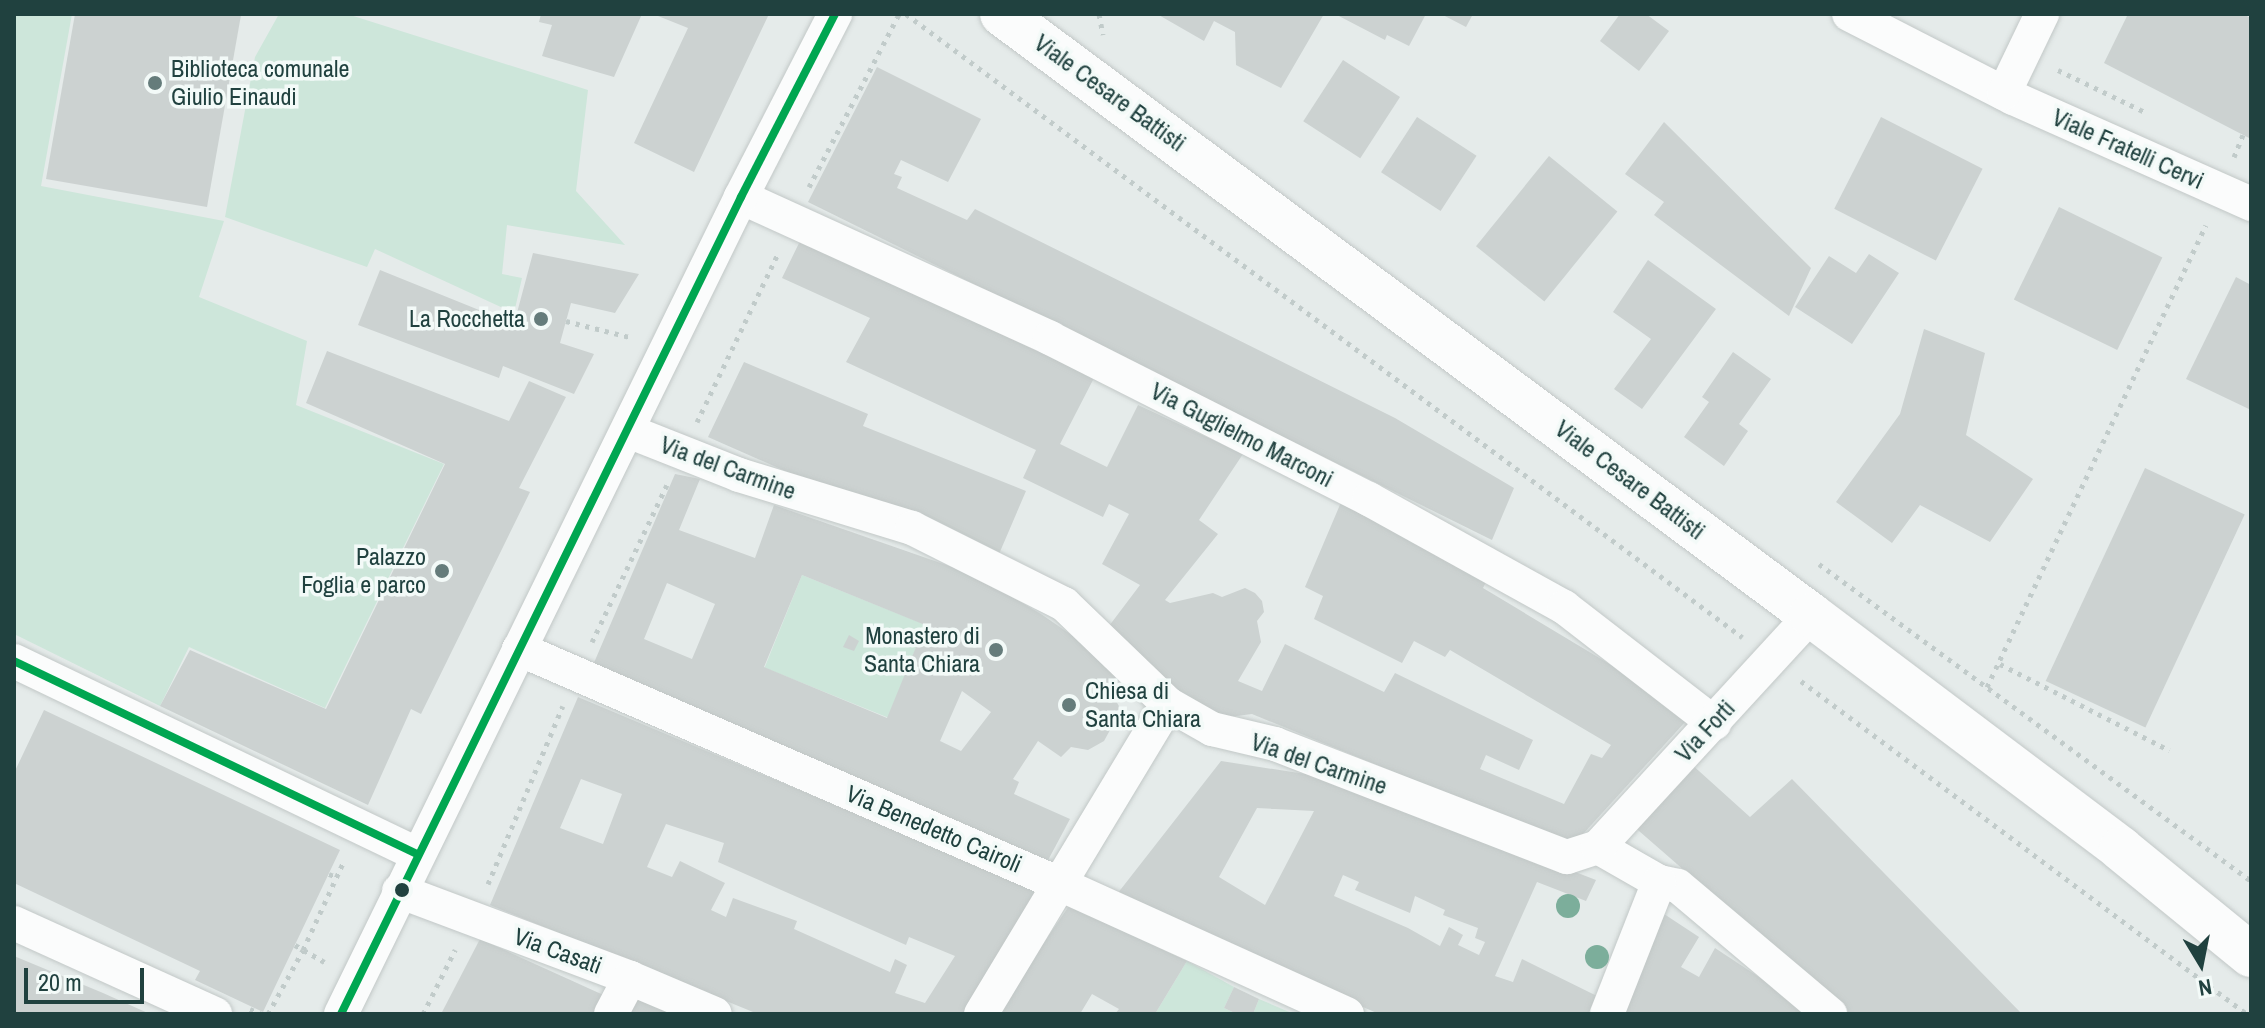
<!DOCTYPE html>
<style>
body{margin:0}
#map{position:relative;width:2265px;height:1028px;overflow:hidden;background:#e5ebea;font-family:"Archivo Narrow",sans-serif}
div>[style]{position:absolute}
.green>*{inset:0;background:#cde6da;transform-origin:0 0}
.building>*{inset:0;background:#ccd2d1;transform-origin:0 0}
.path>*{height:5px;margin-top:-2.5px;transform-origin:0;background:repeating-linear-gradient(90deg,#c1cbca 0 4px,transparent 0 10px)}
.roads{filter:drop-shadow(0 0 2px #c2c8c7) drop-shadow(0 0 2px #c2c8c7)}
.street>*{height:34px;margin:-17px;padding:0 17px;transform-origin:17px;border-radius:17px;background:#fbfcfc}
.secondary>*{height:44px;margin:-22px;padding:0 22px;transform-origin:22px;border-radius:22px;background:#fbfcfc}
.bus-1>*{height:8px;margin:-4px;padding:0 4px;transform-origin:4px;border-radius:4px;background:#00a651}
.trees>*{width:24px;height:24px;margin:-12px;border-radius:50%;background:#7cae9b}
.dots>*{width:22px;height:22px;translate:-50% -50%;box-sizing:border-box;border:4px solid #f3faf8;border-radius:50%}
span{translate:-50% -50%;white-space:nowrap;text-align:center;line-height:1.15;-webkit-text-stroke:7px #f3faf8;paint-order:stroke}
.poi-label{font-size:24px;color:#20413f}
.left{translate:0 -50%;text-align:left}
.right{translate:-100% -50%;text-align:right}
.street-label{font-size:24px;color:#20413f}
.frame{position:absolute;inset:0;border:16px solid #20413f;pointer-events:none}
.north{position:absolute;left:2161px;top:924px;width:80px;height:80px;-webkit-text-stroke:6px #f3faf8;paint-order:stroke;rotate:170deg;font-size:22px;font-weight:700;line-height:32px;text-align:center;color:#20413f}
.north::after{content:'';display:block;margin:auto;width:28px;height:36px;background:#20413f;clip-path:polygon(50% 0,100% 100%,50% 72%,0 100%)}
.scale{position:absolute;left:24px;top:968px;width:120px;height:36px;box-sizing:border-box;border:4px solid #20413f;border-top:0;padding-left:10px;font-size:24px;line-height:28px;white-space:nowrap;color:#20413f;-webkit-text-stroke:6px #f3faf8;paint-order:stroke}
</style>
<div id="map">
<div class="green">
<div style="clip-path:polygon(14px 14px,72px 14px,41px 186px,224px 221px,199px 297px,307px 341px,296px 405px,444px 464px,325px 708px,189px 647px,160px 706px,14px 634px)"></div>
<div style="clip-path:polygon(279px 14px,347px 14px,588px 90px,576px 191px,625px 245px,507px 225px,502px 274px,522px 278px,514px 313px,375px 249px,367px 267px,225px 217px,255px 57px)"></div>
<div style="left:802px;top:575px;width:133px;height:100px;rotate:22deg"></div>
<div style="clip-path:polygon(1187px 961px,1234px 987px,1224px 1008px,1237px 1014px,1155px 1014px)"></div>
<div style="clip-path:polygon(1259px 999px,1294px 1014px,1253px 1014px)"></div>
</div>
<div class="building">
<div style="clip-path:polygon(75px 14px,241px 15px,207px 207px,46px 179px)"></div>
<div style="clip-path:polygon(541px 14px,642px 14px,614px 77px,542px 56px,552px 25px,539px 22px)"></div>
<div style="clip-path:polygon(653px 14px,769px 14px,694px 172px,634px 143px,688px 28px)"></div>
<div style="clip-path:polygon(1157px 14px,1324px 14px,1281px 88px,1236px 65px,1235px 32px,1214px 21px,1204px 41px)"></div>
<div style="clip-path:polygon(1335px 14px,1426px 14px,1409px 46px,1387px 35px,1385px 40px)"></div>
<div style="clip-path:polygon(1441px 14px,1473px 14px,1466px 27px)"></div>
<div style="clip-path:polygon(1620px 14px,1646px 14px,1669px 31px,1639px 71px,1600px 41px)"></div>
<div style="clip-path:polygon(2128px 14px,2242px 14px,2251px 18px,2251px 139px,2104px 63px)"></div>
<div style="left:1343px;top:60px;width:68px;height:73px;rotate:33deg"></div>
<div style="clip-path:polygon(877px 67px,981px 119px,948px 182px,901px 160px,894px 174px,902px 177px,897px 188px,967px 220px,975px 209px,1395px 418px,1514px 488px,1492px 540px,808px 202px)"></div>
<div style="left:1417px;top:117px;width:71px;height:66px;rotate:33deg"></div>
<div style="left:1881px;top:117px;width:114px;height:103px;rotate:27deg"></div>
<div style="clip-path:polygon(1664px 122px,1811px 268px,1789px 316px,1654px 215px,1664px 202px,1625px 174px)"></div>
<div style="left:1549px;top:156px;width:88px;height:116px;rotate:39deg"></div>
<div style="left:2059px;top:207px;width:115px;height:103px;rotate:26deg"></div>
<div style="clip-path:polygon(801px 239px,1094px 378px,1060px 444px,1107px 467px,1138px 405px,1243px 454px,1199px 520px,1218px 534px,1165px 600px,1170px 603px,1213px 593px,1222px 597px,1245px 588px,1255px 593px,1262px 601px,1264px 612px,1257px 621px,1261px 642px,1238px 681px,1262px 691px,1285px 644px,1384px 692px,1395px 673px,1533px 740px,1519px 770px,1486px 755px,1480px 769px,1564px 804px,1591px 754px,1602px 758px,1611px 745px,1450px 650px,1445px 657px,1414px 641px,1402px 663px,1314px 619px,1323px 596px,1305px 587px,1342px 500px,1488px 578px,1483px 588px,1636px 680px,1686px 721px,1573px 845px,1252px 714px,1221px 718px,1156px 680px,1103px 634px,1140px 585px,1102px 564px,1129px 514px,1109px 504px,1103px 517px,1023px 478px,1036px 450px,846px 362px,870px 318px,782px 278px)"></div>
<div style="clip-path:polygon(533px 253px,639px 274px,615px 313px,571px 303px,560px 343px,594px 354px,574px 394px,503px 366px,499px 378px,358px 325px,380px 270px,514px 324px)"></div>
<div style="clip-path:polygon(1869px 254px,1899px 273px,1852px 344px,1795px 307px,1829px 256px,1856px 273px)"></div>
<div style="clip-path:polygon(1648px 260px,1716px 309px,1642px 409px,1614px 389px,1651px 339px,1613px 312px)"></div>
<div style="clip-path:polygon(2236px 277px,2251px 285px,2251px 410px,2186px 379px)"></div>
<div style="clip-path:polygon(1924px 329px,1985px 353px,1966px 435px,2033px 479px,1990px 542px,1920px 505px,1892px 543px,1836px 502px,1900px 414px)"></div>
<div style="clip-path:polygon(327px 351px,509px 421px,529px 381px,566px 397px,519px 488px,530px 492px,421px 714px,411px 709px,368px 805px,160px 706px,190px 650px,326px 709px,445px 464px,306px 403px)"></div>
<div style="clip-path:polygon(1733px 352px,1771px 379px,1739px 424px,1748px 431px,1724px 466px,1684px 437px,1709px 402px,1702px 397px)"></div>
<div style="clip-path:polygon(744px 362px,868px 414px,863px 426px,1026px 491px,999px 554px,922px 514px,833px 492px,708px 437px)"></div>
<div style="left:2145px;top:468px;width:110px;height:235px;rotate:25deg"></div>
<div style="clip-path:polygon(evenodd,675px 474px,700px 479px,679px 530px,755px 558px,774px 505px,975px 575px,1041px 614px,1122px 670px,1108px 686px,1121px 710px,1104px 741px,1088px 750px,1071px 747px,1061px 757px,1038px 741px,1013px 779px,1019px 782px,1014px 794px,1070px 819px,1046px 864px,593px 665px,675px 474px,802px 575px,925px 625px,887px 718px,764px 667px,802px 575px,675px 474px,667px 583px,715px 604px,692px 659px,644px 639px,667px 583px,675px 474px,962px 691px,991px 712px,961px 751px,940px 741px,962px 691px)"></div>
<div style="clip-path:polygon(849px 635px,859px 641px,854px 651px,843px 647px)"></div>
<div style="clip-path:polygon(evenodd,578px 697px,1037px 890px,966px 1014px,758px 1014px,490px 905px,578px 697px,581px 779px,622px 794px,603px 844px,560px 828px,581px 779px,578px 697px,666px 824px,724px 843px,718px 862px,906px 945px,909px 937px,955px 956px,925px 1003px,895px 993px,907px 965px,895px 959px,890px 972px,794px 929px,797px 921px,733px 898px,726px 917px,711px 910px,725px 883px,680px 861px,672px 877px,647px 867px,666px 824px)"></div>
<div style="clip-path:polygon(44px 710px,340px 850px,263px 1012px,195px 980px,200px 971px,14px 883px,14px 773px)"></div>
<div style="clip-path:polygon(evenodd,1221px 761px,1331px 778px,1596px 880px,1586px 901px,1537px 882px,1495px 976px,1513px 982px,1522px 959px,1599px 997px,1591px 1014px,1379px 1014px,1114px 898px,1221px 761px,1257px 808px,1314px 811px,1265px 905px,1219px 877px,1257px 808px,1221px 761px,1343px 875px,1359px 882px,1355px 890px,1410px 913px,1415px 896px,1445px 910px,1443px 915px,1478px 928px,1475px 938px,1485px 942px,1479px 955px,1458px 945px,1463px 935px,1449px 927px,1440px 946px,1408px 928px,1334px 896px,1343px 875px)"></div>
<div style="clip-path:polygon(1689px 762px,1750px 817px,1792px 779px,2022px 1014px,1849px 1014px,1631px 824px)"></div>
<div style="clip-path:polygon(1069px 906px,1187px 961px,1155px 1014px,1115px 1014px,1119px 1009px,1092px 994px,1080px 1014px,995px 1014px)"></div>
<div style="clip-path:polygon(1661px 912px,1699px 937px,1681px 967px,1699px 977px,1715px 948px,1815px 1014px,1614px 1014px)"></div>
<div style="clip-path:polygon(480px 939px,610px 998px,601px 1014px,441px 1014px)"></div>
<div style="clip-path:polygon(14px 956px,103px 993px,150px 1014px,14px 1014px)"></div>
<div style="clip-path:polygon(1234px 987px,1259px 999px,1253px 1014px,1237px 1014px,1224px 1008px)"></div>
<div style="clip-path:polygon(641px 989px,696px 1014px,629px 1014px)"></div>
</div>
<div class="path">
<div style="left:906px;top:14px;width:1043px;rotate:36.69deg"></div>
<div style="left:1099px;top:14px;width:21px;rotate:79deg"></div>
<div style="left:2058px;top:70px;width:97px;rotate:25.8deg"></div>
<div style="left:2234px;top:157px;width:24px;rotate:-68deg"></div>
<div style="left:809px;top:187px;width:195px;rotate:-62.5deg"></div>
<div style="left:566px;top:321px;width:69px;rotate:14.2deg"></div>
<div style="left:697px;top:422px;width:187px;rotate:-64.3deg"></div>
<div style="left:1819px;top:564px;width:536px;rotate:36.27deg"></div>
<div style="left:592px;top:642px;width:174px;rotate:-64.5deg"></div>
<div style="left:2000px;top:664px;width:190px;rotate:27deg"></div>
<div style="left:1801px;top:681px;width:557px;rotate:36.75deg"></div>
<div style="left:1987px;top:687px;width:511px;rotate:-64.64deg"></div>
<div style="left:329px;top:874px;width:9px;rotate:21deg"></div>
<div style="left:488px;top:884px;width:193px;rotate:-67.2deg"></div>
<div style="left:295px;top:945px;width:34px;rotate:30deg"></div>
<div style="left:250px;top:1009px;width:12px;rotate:24deg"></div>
<div style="left:268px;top:1014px;width:73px;rotate:-61.3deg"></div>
<div style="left:303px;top:950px;width:98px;rotate:-65.3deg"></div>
<div style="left:423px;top:1014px;width:72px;rotate:-63.4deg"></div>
</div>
<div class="roads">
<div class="street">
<div style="left:1849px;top:14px;width:184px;rotate:27.1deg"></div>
<div style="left:2013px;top:98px;width:261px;rotate:24deg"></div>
<div style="left:2004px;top:93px;width:88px;rotate:-64.3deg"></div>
<div style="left:741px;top:197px;width:340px;rotate:24.5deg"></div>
<div style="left:1050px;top:338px;width:357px;rotate:26.8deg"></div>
<div style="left:1369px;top:499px;width:223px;rotate:29deg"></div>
<div style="left:1564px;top:607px;width:190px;rotate:37.7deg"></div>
<div style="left:628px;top:431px;width:119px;rotate:21.6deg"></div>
<div style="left:739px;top:475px;width:181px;rotate:17deg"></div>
<div style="left:912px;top:528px;width:170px;rotate:26.6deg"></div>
<div style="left:1064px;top:604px;width:144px;rotate:43.9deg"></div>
<div style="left:1168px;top:704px;width:51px;rotate:29.6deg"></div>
<div style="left:1212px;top:729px;width:65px;rotate:13.4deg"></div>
<div style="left:1275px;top:744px;width:313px;rotate:21.2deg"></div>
<div style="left:1567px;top:857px;width:33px;rotate:-18deg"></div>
<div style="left:1598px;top:847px;width:70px;rotate:29.8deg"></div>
<div style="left:1659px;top:882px;width:19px;rotate:12deg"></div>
<div style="left:1678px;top:886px;width:199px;rotate:40.1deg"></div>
<div style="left:519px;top:649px;width:592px;rotate:23.49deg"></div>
<div style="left:1062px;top:885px;width:313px;rotate:24.4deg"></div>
<div style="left:14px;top:661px;width:446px;rotate:25.6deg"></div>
<div style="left:1598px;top:847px;width:315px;rotate:-47.4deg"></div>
<div style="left:399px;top:891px;width:247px;rotate:20.6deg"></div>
<div style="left:630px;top:978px;width:92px;rotate:23deg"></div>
<div style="left:14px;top:923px;width:221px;rotate:24.4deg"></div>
<div style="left:341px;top:1014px;width:910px;rotate:-63.91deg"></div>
<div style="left:741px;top:197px;width:206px;rotate:-62.8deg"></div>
<div style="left:611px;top:1014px;width:41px;rotate:-62.2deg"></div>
<div style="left:981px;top:1014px;width:362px;rotate:-58.9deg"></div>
<div style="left:1607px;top:1014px;width:142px;rotate:-68.5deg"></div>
</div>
<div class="secondary">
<div style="left:1002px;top:14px;width:1008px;rotate:36.61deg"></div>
<div style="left:1811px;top:615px;width:388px;rotate:37deg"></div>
<div style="left:2121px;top:849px;width:168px;rotate:39.2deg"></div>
</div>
</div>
<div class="bus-1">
<div style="left:14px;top:661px;width:446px;rotate:25.6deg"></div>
<div style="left:341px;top:1014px;width:910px;rotate:-63.91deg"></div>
<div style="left:741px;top:197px;width:206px;rotate:-62.8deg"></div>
</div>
<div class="trees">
<div style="left:1568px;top:906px"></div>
<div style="left:1597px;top:957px"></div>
</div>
<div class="dots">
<div style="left:155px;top:83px;background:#657c7b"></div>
<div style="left:541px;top:319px;background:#657c7b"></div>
<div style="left:442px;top:571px;background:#657c7b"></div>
<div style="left:996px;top:650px;background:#657c7b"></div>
<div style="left:1069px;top:705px;background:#657c7b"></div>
<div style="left:402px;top:890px;background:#20413f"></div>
</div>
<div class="poi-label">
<span class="left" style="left:171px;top:83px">Biblioteca comunale<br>Giulio Einaudi</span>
<span class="right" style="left:525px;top:319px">La Rocchetta</span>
<span class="right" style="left:426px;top:571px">Palazzo<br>Foglia e parco</span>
<span class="right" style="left:980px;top:650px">Monastero di<br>Santa Chiara</span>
<span class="left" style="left:1085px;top:705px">Chiesa di<br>Santa Chiara</span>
</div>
<div class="street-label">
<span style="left:1110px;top:93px;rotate:36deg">Viale Cesare Battisti</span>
<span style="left:2128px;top:149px;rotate:24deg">Viale Fratelli Cervi</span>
<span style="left:1242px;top:435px;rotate:27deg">Via Guglielmo Marconi</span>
<span style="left:728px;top:468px;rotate:20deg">Via del Carmine</span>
<span style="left:1630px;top:480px;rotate:37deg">Viale Cesare Battisti</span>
<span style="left:1705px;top:731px;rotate:-47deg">Via Forti</span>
<span style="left:1319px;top:764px;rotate:19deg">Via del Carmine</span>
<span style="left:934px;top:829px;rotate:23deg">Via Benedetto Cairoli</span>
<span style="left:558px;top:951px;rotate:20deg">Via Casati</span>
</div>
<div class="frame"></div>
<div class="north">N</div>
<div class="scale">20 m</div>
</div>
